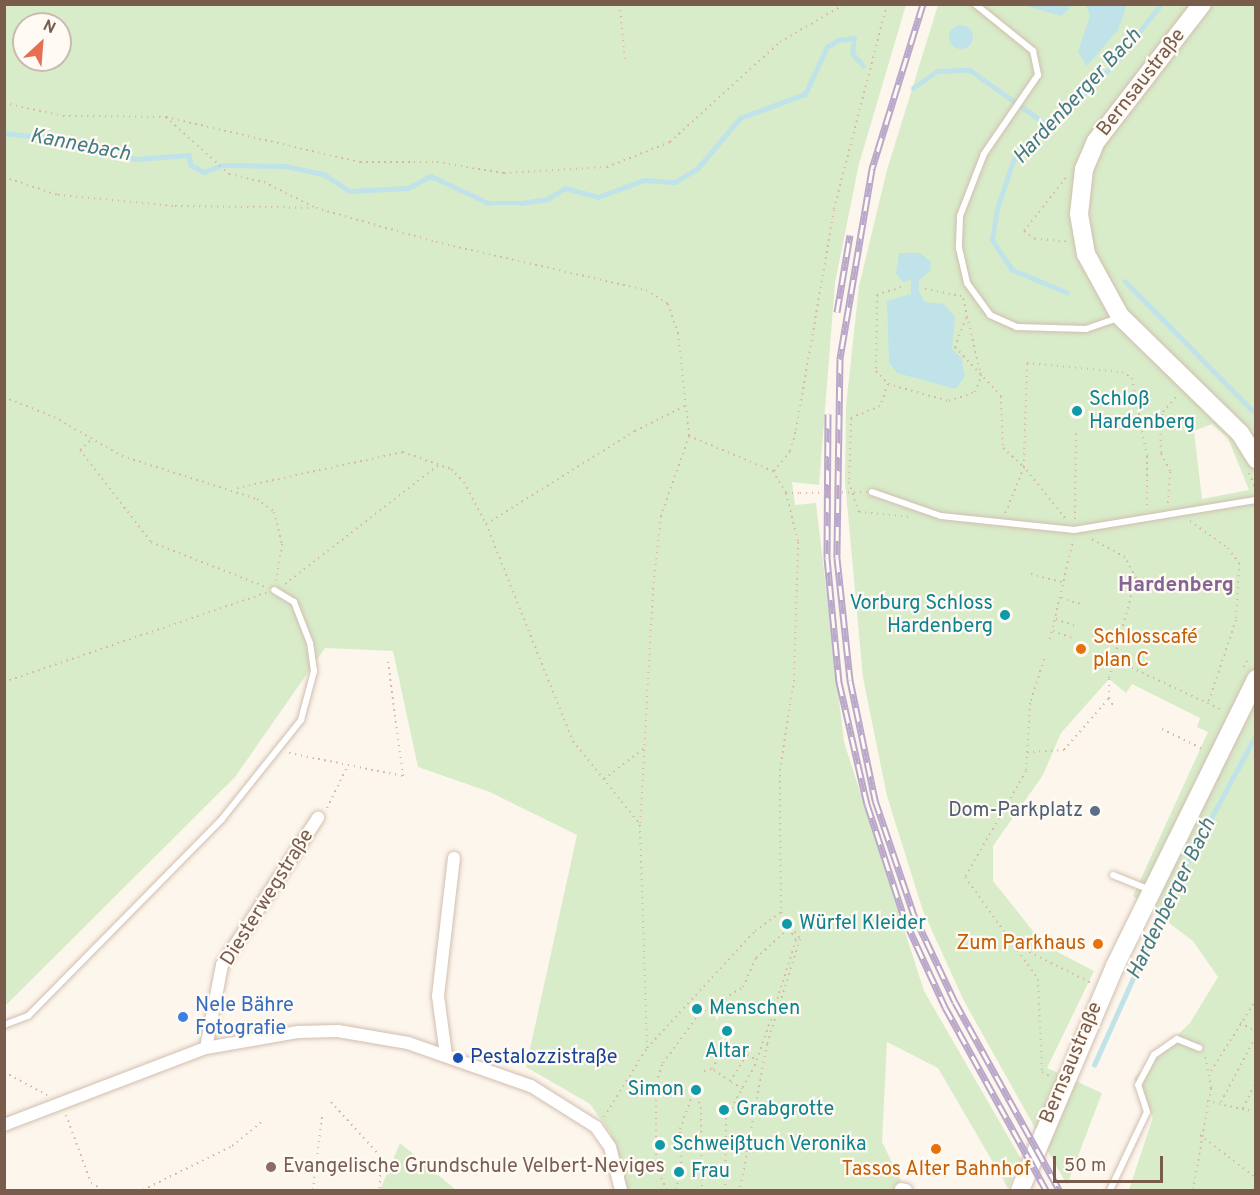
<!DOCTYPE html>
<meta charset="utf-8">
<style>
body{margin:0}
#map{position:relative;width:1260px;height:1195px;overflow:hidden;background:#fdf6ec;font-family:Overpass,sans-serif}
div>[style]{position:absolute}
.green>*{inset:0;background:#d8ecc9}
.water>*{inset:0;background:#bfe3e8}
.round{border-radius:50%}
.stream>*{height:4.5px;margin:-2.25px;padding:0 2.25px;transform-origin:2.25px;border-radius:2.25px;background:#bfe3e8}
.path>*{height:2px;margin-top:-1px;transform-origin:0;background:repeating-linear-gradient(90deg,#d9b8a5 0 1.5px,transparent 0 6px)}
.roads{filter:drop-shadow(0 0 2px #d1beb0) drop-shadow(0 0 2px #d1beb0)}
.service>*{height:6px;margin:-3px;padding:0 3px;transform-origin:3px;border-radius:3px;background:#fff}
.minor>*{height:12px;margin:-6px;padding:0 6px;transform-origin:6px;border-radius:6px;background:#fff}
.secondary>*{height:18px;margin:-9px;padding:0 9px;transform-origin:9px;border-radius:9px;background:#fff}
.rail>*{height:7px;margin-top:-3.5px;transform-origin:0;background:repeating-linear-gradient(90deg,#fffaf3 0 14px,#b9a8c9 0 28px);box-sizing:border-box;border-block:2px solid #b9a8c9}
.path-bridge>*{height:2px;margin-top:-1px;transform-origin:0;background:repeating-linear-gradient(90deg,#d9b8a5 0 1.5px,transparent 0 6px)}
.dots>*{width:16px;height:16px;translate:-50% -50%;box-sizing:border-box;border:3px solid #fffaf3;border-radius:50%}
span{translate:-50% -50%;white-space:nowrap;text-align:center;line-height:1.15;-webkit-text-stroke:4.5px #fffaf3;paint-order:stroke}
.street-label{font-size:20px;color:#7a5c4d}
.culture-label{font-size:20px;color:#0d838f}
.left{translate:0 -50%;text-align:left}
.right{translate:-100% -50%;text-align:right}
.food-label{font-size:20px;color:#c56008}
.service-label{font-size:20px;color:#4e5e75}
.shop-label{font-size:20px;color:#366cbe}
.transit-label{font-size:20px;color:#164399}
.education-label{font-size:20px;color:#785e54}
.water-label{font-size:21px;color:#437c86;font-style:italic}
.neighbourhood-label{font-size:21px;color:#846695;font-weight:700}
.frame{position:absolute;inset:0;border:6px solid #7a5c4d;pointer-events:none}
.north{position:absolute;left:12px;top:12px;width:60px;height:60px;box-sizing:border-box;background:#fffaf3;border:2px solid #cabbb1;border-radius:50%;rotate:26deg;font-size:16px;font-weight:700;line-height:24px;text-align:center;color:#7a5c4d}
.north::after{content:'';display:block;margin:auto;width:21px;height:27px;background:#e76f51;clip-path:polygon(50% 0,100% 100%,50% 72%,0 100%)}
.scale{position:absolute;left:1053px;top:1156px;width:110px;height:27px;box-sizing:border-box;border:3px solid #7a5c4d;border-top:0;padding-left:8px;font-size:18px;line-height:21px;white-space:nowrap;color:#7a5c4d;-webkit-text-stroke:4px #fffaf3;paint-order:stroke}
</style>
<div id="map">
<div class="green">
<div style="clip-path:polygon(evenodd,5px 5px,906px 5px,859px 164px,835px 283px,819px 485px,792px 482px,795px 505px,816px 503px,844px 742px,924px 991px,1021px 1159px,1008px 1188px,938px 1068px,887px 1042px,882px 1142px,901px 1181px,900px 1190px,617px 1190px,611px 1134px,590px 1104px,526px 1067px,577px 835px,490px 792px,418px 767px,393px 651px,325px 648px,235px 777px,5px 1006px,5px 5px,24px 24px,60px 24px,60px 60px,24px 60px,24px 24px)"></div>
<div style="clip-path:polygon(evenodd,938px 5px,1255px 5px,1255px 1190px,1129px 1190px,1153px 1117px,1134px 1078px,1190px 1023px,1218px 977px,1193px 941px,1133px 896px,1208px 732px,1197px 727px,1200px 718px,1132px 684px,1126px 693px,1109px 679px,1061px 733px,1043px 775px,993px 846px,993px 881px,1044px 945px,1094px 971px,1047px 1068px,1102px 1093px,1067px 1185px,964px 1001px,923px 911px,887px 796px,863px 678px,845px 481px,846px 406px,859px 286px,887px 170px,938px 5px,1212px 424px,1228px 438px,1249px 490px,1202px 499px,1194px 431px,1212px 424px)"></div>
<div style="clip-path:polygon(400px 1143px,456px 1190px,380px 1190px)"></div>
</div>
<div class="water">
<div style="clip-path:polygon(1023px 5px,1073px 4px,1073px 5px,1061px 16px)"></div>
<div style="clip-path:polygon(1086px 5px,1127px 5px,1118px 30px,1087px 66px,1078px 52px,1090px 16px)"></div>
<div class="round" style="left:949px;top:25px;width:24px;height:24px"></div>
<div style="clip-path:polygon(899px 253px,920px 253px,931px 262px,930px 271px,919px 280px,919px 292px,925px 302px,944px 304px,955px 317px,952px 349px,961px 357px,965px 376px,956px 389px,897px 373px,889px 363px,887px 301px,911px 294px,911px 280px,903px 282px,896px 273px)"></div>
</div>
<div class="stream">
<div style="left:913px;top:88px;width:29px;rotate:-35deg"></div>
<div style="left:937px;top:71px;width:33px;rotate:-2deg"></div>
<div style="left:970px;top:70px;width:93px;rotate:35.4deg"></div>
<div style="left:4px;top:133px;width:61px;rotate:6.5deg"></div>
<div style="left:65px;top:140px;width:73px;rotate:15deg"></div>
<div style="left:136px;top:159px;width:53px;rotate:-4.3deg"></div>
<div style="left:189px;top:155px;width:10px;rotate:79deg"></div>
<div style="left:191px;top:165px;width:15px;rotate:28deg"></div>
<div style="left:204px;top:172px;width:19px;rotate:-21deg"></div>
<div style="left:222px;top:165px;width:63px;rotate:0.9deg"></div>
<div style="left:285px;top:166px;width:40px;rotate:12deg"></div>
<div style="left:324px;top:174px;width:30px;rotate:34deg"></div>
<div style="left:349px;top:191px;width:59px;rotate:-2.9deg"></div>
<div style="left:408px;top:188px;width:26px;rotate:-28deg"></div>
<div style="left:431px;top:176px;width:63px;rotate:25.3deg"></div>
<div style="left:488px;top:203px;width:33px"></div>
<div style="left:521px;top:203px;width:27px;rotate:-8deg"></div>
<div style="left:548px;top:199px;width:20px;rotate:-33deg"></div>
<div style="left:565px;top:188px;width:34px;rotate:15deg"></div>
<div style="left:598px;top:197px;width:49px;rotate:-20.3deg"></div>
<div style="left:644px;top:180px;width:31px;rotate:4deg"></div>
<div style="left:675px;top:182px;width:26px;rotate:-31deg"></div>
<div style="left:697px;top:169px;width:67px;rotate:-49.9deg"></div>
<div style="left:740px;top:118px;width:69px;rotate:-20.3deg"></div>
<div style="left:805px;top:94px;width:52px;rotate:-64.9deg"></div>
<div style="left:827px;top:47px;width:13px;rotate:-32deg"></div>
<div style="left:838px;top:40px;width:16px;rotate:-7deg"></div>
<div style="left:854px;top:38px;width:16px;rotate:94deg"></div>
<div style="left:853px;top:54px;width:15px;rotate:48deg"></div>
<div style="left:1125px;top:281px;width:187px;rotate:45.4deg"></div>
<div style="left:1067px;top:293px;width:60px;rotate:-157.3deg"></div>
<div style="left:1012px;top:270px;width:36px;rotate:-124deg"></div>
<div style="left:992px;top:240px;width:31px;rotate:-81deg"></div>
<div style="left:997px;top:209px;width:51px;rotate:-71.6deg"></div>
<div style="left:1013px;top:161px;width:140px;rotate:-43.8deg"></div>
<div style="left:1114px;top:64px;width:76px;rotate:-51.9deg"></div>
<div style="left:1094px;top:1065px;width:195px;rotate:-65.8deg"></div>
<div style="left:1174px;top:887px;width:173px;rotate:-61.7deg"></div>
</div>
<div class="path">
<div style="left:620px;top:4px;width:59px;rotate:85.2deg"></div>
<div style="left:4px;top:103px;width:60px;rotate:12.4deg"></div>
<div style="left:63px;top:116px;width:103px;rotate:0.6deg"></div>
<div style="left:166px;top:117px;width:199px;rotate:13.1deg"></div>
<div style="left:360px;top:162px;width:77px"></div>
<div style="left:437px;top:162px;width:68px;rotate:9.3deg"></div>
<div style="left:504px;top:173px;width:103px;rotate:-3.3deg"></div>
<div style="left:607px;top:167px;width:68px;rotate:-21.6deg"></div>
<div style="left:670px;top:142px;width:149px;rotate:-42.3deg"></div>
<div style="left:780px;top:42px;width:75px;rotate:-30.3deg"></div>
<div style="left:166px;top:117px;width:85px;rotate:42.1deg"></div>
<div style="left:229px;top:174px;width:36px;rotate:13deg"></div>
<div style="left:264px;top:182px;width:58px;rotate:26.6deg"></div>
<div style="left:316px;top:208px;width:125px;rotate:15.8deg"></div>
<div style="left:436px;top:242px;width:215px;rotate:12.9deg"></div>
<div style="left:646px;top:290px;width:26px;rotate:32deg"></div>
<div style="left:668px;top:304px;width:31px;rotate:71deg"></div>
<div style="left:678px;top:333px;width:104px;rotate:83.9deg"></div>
<div style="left:689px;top:436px;width:85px;rotate:109.3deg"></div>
<div style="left:661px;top:516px;width:72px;rotate:96.3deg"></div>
<div style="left:653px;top:588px;width:237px;rotate:93.1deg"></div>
<div style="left:640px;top:825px;width:223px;rotate:88.2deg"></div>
<div style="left:4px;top:177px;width:57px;rotate:18.4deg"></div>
<div style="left:58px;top:195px;width:118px;rotate:5.4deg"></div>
<div style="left:175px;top:206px;width:138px;rotate:0.8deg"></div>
<div style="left:1066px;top:241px;width:31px;rotate:-176deg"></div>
<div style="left:1035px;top:239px;width:14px;rotate:-144deg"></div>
<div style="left:1024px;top:231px;width:71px;rotate:-51.8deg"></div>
<div style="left:901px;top:287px;width:25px;rotate:162deg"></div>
<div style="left:877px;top:295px;width:76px;rotate:90.8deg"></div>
<div style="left:876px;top:371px;width:18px;rotate:47deg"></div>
<div style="left:888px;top:384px;width:63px;rotate:15.6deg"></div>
<div style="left:949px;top:401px;width:28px;rotate:-19deg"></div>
<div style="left:975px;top:392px;width:17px;rotate:-69deg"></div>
<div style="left:981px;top:376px;width:84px;rotate:-103deg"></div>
<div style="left:925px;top:289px;width:37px;rotate:11deg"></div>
<div style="left:966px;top:318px;width:31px;rotate:111deg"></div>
<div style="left:955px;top:347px;width:67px;rotate:46.8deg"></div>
<div style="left:1001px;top:396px;width:52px;rotate:87.8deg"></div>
<div style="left:1003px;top:448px;width:28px;rotate:42deg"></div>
<div style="left:1024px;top:467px;width:51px;rotate:112deg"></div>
<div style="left:888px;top:384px;width:23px;rotate:110deg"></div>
<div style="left:880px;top:406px;width:31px;rotate:158deg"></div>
<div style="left:851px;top:418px;width:64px;rotate:91.8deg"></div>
<div style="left:849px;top:482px;width:32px;rotate:72deg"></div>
<div style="left:859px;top:512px;width:52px;rotate:5.5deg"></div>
<div style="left:4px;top:397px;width:54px;rotate:21.8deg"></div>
<div style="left:54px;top:417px;width:78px;rotate:29.8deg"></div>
<div style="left:122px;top:456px;width:142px;rotate:17.7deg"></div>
<div style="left:257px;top:499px;width:21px;rotate:37deg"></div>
<div style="left:274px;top:512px;width:33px;rotate:76deg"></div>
<div style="left:282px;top:544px;width:37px;rotate:99deg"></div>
<div style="left:689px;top:436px;width:91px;rotate:22.6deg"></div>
<div style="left:773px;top:471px;width:26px;rotate:59deg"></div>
<div style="left:786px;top:493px;width:50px;rotate:76.2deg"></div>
<div style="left:798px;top:542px;width:138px;rotate:91.7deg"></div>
<div style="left:794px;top:680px;width:90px;rotate:98.9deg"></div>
<div style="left:780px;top:769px;width:143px;rotate:89.6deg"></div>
<div style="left:781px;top:912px;width:33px;rotate:55deg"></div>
<div style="left:800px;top:939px;width:110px;rotate:107.4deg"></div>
<div style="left:767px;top:1044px;width:148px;rotate:100.5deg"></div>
<div style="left:90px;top:441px;width:13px;rotate:138deg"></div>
<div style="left:80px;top:450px;width:116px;rotate:52.3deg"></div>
<div style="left:151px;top:542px;width:123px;rotate:21.4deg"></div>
<div style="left:774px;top:471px;width:26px;rotate:-51deg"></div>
<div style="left:790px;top:451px;width:22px;rotate:-74deg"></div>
<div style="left:796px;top:430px;width:224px;rotate:-80.2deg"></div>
<div style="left:834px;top:209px;width:212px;rotate:-75.5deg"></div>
<div style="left:1249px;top:473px;width:18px;rotate:68deg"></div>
<div style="left:237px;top:488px;width:170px;rotate:-12.2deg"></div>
<div style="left:403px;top:452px;width:51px;rotate:19.5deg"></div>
<div style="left:451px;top:469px;width:18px;rotate:45deg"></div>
<div style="left:464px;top:482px;width:47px;rotate:62.4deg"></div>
<div style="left:486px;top:524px;width:234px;rotate:68.2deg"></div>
<div style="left:573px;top:741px;width:105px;rotate:51.2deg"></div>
<div style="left:786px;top:493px;width:14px"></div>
<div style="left:1168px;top:503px;width:32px;rotate:-86deg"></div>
<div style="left:1170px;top:471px;width:20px;rotate:-117deg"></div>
<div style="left:1161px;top:453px;width:26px;rotate:-92deg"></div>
<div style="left:1160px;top:427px;width:15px;rotate:-79deg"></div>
<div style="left:1163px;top:412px;width:23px;rotate:-49deg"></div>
<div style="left:1065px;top:518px;width:65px;rotate:-128.8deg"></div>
<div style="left:1024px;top:467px;width:104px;rotate:-88.3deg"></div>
<div style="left:1027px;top:363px;width:95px;rotate:5.4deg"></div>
<div style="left:1122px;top:372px;width:12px;rotate:31deg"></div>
<div style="left:1132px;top:378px;width:79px;rotate:79.1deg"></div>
<div style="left:1147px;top:456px;width:53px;rotate:90deg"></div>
<div style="left:1075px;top:519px;width:87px;rotate:-89.3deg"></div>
<div style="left:1190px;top:521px;width:47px;rotate:35.4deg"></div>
<div style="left:1228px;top:548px;width:19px;rotate:54deg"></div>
<div style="left:1239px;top:563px;width:57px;rotate:93deg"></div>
<div style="left:1236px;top:620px;width:88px;rotate:108.6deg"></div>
<div style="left:486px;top:524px;width:176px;rotate:-32deg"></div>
<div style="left:635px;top:431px;width:56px;rotate:-26.6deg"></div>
<div style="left:1031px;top:574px;width:34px;rotate:15deg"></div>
<div style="left:285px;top:584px;width:197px;rotate:-37.8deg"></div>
<div style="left:1061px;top:598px;width:21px;rotate:17deg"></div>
<div style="left:1056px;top:619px;width:20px;rotate:20deg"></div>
<div style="left:1053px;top:631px;width:20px;rotate:20deg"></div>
<div style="left:1050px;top:639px;width:102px;rotate:-76.9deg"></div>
<div style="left:1044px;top:659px;width:46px;rotate:107.7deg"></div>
<div style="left:1030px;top:703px;width:68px;rotate:93.4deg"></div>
<div style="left:1026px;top:771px;width:122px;rotate:119.9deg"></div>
<div style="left:965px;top:877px;width:125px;rotate:54.4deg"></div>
<div style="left:1038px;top:979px;width:93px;rotate:87.5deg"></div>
<div style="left:1042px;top:1072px;width:10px;rotate:29deg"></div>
<div style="left:1115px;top:660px;width:118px;rotate:25deg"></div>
<div style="left:1244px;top:667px;width:7px;rotate:-63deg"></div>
<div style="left:4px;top:682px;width:277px;rotate:-18.8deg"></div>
<div style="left:1109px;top:698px;width:10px;rotate:61deg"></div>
<div style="left:1162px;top:729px;width:48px;rotate:26deg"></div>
<div style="left:1027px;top:752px;width:37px;rotate:-3deg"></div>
<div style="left:1064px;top:750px;width:69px;rotate:-49.1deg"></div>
<div style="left:1109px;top:698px;width:20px;rotate:-90deg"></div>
<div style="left:1109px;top:678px;width:104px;rotate:-74.9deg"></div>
<div style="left:1136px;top:578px;width:24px;rotate:-118deg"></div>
<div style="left:1125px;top:557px;width:40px;rotate:-152deg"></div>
<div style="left:289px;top:753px;width:116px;rotate:11.4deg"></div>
<div style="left:403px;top:776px;width:115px;rotate:-97.5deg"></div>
<div style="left:604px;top:779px;width:54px;rotate:-37.5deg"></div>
<div style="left:327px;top:808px;width:48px;rotate:-64deg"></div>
<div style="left:1008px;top:941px;width:93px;rotate:26.8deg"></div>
<div style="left:1240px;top:1023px;width:18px;rotate:27deg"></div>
<div style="left:727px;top:1044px;width:9px;rotate:-90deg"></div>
<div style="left:747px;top:1055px;width:31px;rotate:123deg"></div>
<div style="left:730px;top:1081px;width:22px;rotate:-146deg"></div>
<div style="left:712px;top:1069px;width:29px;rotate:-59deg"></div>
<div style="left:727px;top:1044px;width:23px;rotate:29deg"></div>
<div style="left:747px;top:1055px;width:11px;rotate:27deg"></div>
<div style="left:704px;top:1071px;width:8px;rotate:-14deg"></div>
<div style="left:1211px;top:1071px;width:84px;rotate:-57.6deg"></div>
<div style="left:4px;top:1072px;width:49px;rotate:28.1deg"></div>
<div style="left:731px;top:1082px;width:13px;rotate:29deg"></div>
<div style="left:1207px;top:1101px;width:50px;rotate:12.7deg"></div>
<div style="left:331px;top:1102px;width:74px;rotate:47.7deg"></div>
<div style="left:381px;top:1157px;width:33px;rotate:93deg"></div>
<div style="left:1221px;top:1102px;width:75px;rotate:-62.1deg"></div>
<div style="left:1243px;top:1108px;width:28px;rotate:-63deg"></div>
<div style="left:66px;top:1115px;width:72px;rotate:69.8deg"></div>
<div style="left:91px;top:1183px;width:14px;rotate:30deg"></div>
<div style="left:604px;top:1117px;width:81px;rotate:-58.1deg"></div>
<div style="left:647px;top:1048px;width:159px;rotate:-47.3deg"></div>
<div style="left:755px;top:931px;width:32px;rotate:-36deg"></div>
<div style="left:1200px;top:1135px;width:71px;rotate:37.5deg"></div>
<div style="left:143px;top:1190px;width:99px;rotate:-26.3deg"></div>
<div style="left:232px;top:1146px;width:38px;rotate:-39deg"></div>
<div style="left:313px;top:1190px;width:75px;rotate:-83.1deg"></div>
<div style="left:667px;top:1190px;width:25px;rotate:-116deg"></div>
<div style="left:656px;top:1167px;width:84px;rotate:-90deg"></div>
<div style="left:656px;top:1083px;width:21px;rotate:-71deg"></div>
<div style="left:663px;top:1063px;width:61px;rotate:-53.7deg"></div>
<div style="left:699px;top:1014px;width:52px;rotate:-31.5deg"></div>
<div style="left:743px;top:987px;width:32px;rotate:-66deg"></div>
<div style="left:756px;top:958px;width:45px;rotate:-42.3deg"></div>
<div style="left:789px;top:928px;width:14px;rotate:60deg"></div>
<div style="left:796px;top:940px;width:83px;rotate:107.6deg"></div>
<div style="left:771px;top:1019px;width:49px;rotate:109.2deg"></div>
<div style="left:755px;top:1065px;width:60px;rotate:118.7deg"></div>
<div style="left:726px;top:1118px;width:72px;rotate:90.8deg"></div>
<div style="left:676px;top:1190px;width:22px;rotate:-77deg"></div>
<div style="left:681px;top:1169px;width:40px;rotate:-91.4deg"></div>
<div style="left:680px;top:1129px;width:40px;rotate:-69.8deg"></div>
<div style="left:694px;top:1091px;width:17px;rotate:66deg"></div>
<div style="left:701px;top:1107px;width:83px;rotate:89.3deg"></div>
<div style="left:1193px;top:1190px;width:104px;rotate:-80deg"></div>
<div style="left:1211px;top:1088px;width:34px;rotate:-100deg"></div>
</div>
<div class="roads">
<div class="service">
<div style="left:975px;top:4px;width:75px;rotate:39deg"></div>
<div style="left:1033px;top:51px;width:25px;rotate:78deg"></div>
<div style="left:1038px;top:75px;width:96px;rotate:124.4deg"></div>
<div style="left:984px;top:154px;width:66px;rotate:111.2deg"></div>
<div style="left:960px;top:216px;width:32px;rotate:92deg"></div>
<div style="left:959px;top:248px;width:36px;rotate:77deg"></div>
<div style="left:967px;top:283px;width:39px;rotate:54deg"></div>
<div style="left:990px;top:315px;width:30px;rotate:24deg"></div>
<div style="left:1017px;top:327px;width:69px;rotate:1.7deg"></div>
<div style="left:1086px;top:329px;width:34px;rotate:-19deg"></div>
<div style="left:872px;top:492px;width:73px;rotate:19.2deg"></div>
<div style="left:941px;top:516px;width:134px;rotate:6deg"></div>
<div style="left:1074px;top:530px;width:184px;rotate:-9.4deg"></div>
<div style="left:1113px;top:875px;width:40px;rotate:22deg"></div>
<div style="left:4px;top:1025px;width:26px;rotate:-21deg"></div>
<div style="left:28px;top:1016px;width:276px;rotate:-45.4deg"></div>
<div style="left:222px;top:819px;width:127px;rotate:-51.4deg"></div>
<div style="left:301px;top:720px;width:51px;rotate:-75.1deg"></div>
<div style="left:314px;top:671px;width:28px;rotate:-98deg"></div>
<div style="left:310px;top:643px;width:44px;rotate:-111.3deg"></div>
<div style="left:294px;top:602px;width:23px;rotate:-149deg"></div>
<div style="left:1110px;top:1190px;width:86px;rotate:-64.6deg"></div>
<div style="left:1147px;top:1112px;width:28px;rotate:-108deg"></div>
<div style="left:1138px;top:1085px;width:34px;rotate:-62deg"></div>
<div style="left:1154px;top:1055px;width:28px;rotate:-35deg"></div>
<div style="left:1177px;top:1039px;width:24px;rotate:22deg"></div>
</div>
<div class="minor">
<div style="left:206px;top:1048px;width:85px;rotate:-79.1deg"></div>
<div style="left:222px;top:965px;width:176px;rotate:-56.9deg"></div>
<div style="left:446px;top:1055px;width:60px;rotate:-97.7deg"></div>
<div style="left:438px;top:996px;width:139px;rotate:-83.4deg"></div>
<div style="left:4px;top:1125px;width:216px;rotate:-20.9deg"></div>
<div style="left:206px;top:1048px;width:93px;rotate:-9.9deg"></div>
<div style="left:298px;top:1032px;width:40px;rotate:-1.4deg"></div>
<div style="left:338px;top:1031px;width:71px;rotate:9.7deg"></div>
<div style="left:408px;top:1043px;width:130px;rotate:19.3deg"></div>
<div style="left:531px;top:1086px;width:77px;rotate:32.2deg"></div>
<div style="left:596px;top:1127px;width:24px;rotate:55deg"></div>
<div style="left:610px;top:1147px;width:44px;rotate:75.7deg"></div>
<div style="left:901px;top:1189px;width:5px;rotate:11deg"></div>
</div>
<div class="secondary">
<div style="left:1202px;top:4px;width:173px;rotate:127.7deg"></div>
<div style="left:1096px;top:141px;width:30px;rotate:113deg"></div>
<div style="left:1084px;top:169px;width:45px;rotate:96.3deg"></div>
<div style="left:1079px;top:214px;width:41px;rotate:80.1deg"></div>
<div style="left:1086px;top:254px;width:71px;rotate:61.3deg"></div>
<div style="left:1120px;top:316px;width:168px;rotate:44.3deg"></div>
<div style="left:1240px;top:433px;width:31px;rotate:58deg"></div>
<div style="left:1020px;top:1190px;width:243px;rotate:-67deg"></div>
<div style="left:1115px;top:966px;width:320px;rotate:-63.8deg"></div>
</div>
</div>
<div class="rail">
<div style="left:923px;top:4px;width:173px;rotate:107.2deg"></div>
<div style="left:872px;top:169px;width:193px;rotate:99.6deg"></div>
<div style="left:840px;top:359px;width:199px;rotate:90.9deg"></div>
<div style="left:837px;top:558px;width:123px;rotate:83.9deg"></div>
<div style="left:850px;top:680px;width:123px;rotate:78.2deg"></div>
<div style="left:875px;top:800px;width:121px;rotate:71.3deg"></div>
<div style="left:914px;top:915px;width:96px;rotate:64.8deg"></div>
<div style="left:955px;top:1002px;width:215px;rotate:61deg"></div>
<div style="left:837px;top:312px;width:78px;rotate:-80.4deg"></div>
<div style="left:828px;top:414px;width:144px;rotate:90.4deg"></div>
<div style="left:827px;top:558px;width:125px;rotate:84.5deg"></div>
<div style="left:839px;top:682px;width:125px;rotate:77.1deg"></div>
<div style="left:867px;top:804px;width:122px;rotate:71.9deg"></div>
<div style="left:905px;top:920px;width:96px;rotate:65.3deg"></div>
<div style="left:945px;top:1007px;width:209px;rotate:61.1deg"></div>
</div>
<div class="path-bridge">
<div style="left:800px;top:493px;width:72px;rotate:-0.8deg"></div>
</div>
<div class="dots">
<div style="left:1077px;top:411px;background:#0f9aa8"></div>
<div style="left:1005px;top:615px;background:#0f9aa8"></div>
<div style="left:1081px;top:649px;background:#e8710a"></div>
<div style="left:1095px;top:811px;background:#5c6f8a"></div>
<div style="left:787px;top:924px;background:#0f9aa8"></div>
<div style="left:1098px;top:944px;background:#e8710a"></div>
<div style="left:697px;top:1009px;background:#0f9aa8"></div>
<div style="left:183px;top:1017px;background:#3f7fe0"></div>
<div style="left:727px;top:1031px;background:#0f9aa8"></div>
<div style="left:458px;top:1058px;background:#1a4fb4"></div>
<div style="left:696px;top:1090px;background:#0f9aa8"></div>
<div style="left:724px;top:1110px;background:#0f9aa8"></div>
<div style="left:660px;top:1145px;background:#0f9aa8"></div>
<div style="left:936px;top:1149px;background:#e8710a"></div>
<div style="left:271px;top:1167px;background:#8d6e63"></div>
<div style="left:679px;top:1172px;background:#0f9aa8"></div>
</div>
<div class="street-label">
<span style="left:1142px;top:83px;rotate:-52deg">Bernsaustraße</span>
<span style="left:268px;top:898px;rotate:-58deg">Diesterwegstraße</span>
<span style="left:1072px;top:1063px;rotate:-67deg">Bernsaustraße</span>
</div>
<div class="culture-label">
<span class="left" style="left:1089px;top:412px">Schloß<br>Hardenberg</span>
<span class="right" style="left:993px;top:616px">Vorburg Schloss<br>Hardenberg</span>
<span class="left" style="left:799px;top:924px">Würfel Kleider</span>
<span class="left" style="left:709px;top:1009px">Menschen</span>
<span style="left:727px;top:1052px">Altar</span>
<span class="right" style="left:684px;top:1090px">Simon</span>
<span class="left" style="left:736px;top:1110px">Grabgrotte</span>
<span class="left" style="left:672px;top:1145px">Schweißtuch Veronika</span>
<span class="left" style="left:691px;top:1172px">Frau</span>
</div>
<div class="food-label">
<span class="left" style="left:1093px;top:650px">Schlosscafé<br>plan C</span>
<span class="right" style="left:1086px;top:944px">Zum Parkhaus</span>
<span style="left:936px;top:1170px">Tassos Alter Bahnhof</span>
</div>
<div class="service-label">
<span class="right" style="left:1083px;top:811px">Dom-Parkplatz</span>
</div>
<div class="shop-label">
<span class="left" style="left:195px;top:1018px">Nele Bähre<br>Fotografie</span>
</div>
<div class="transit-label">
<span class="left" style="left:470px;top:1058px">Pestalozzistraße</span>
</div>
<div class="education-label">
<span class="left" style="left:283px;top:1167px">Evangelische Grundschule Velbert-Neviges</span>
</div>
<div class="water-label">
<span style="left:1078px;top:97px;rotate:-47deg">Hardenberger Bach</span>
<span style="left:80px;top:146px;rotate:11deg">Kannebach</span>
<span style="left:1172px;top:899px;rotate:-64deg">Hardenberger Bach</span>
</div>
<div class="neighbourhood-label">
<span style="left:1176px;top:586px">Hardenberg</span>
</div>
<div class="frame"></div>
<div class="north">N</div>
<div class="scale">50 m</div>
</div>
